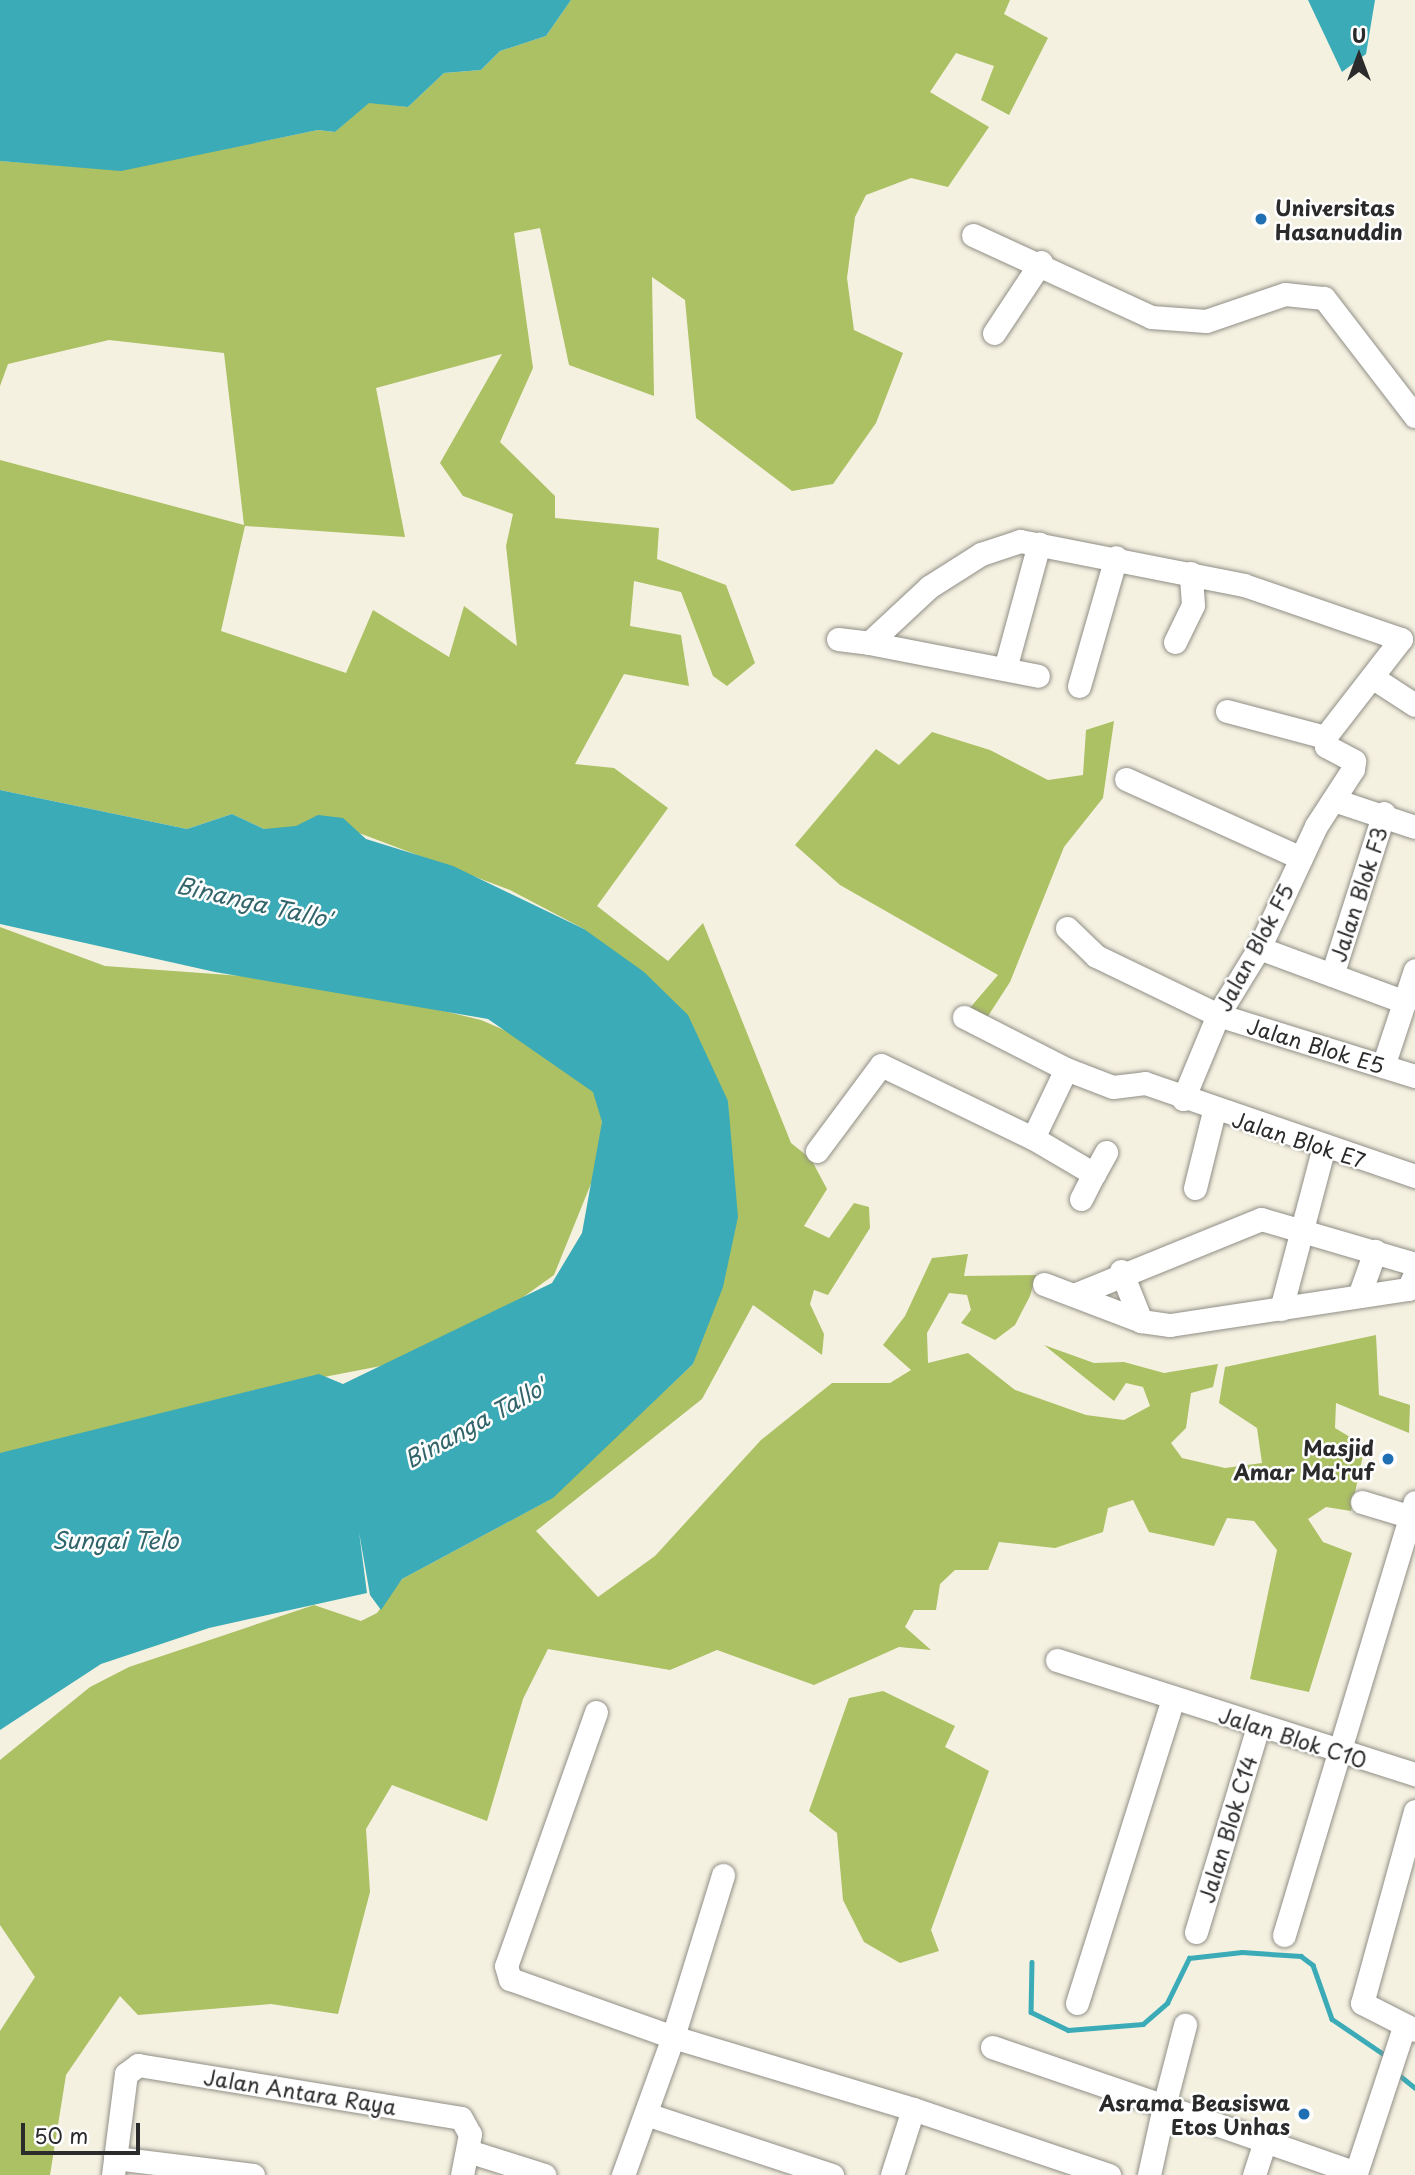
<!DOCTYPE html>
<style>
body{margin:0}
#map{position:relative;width:1415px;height:2175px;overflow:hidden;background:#f5f1e1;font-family:"Playpen Sans",sans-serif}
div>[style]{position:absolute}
.green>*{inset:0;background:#acc064}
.water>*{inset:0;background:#3aabb7}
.stream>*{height:4.5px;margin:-2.25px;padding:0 2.25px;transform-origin:2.25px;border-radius:2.25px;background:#3aabb7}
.roads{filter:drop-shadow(0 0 2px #908e86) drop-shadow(0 0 2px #908e86)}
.minor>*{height:23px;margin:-11.5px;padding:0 11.5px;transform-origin:11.5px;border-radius:11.5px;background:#fff}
.dots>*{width:19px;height:19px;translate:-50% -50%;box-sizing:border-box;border:4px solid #fff;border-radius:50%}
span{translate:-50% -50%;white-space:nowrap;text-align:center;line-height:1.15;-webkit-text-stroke:5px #fff;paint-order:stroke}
.poi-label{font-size:21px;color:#2b2b2b;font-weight:700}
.left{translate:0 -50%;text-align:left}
.right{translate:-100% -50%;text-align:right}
.street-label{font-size:21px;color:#2b2b2b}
.water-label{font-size:23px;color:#32656a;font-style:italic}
.north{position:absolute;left:1324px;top:21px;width:70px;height:70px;-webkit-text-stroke:5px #fff;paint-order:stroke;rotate:0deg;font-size:19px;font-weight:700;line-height:28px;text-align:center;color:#2b2b2b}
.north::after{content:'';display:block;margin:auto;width:24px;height:32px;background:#2b2b2b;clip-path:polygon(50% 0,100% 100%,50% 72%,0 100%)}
.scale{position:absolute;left:21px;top:2123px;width:119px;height:32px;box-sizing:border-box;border:4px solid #2b2b2b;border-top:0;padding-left:9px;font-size:21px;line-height:24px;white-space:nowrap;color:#2b2b2b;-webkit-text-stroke:5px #fff;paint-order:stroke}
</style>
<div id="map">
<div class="green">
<div style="clip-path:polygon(evenodd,571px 0,1010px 0,1004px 14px,1048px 38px,1009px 115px,981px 100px,994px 66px,956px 53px,930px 92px,989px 127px,948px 187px,911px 178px,866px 195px,855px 217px,847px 278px,854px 330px,903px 353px,876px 423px,833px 484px,792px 491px,696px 418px,685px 300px,652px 277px,654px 396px,569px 365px,540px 228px,514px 233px,533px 368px,500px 442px,555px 496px,555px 518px,659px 528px,657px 559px,726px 585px,755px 663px,727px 686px,713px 676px,681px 592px,634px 581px,630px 626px,681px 635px,689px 686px,624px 674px,575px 764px,614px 768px,668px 808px,597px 906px,668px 961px,703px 923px,791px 1143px,811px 1159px,827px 1189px,804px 1226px,829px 1238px,854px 1203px,869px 1207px,870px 1228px,828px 1295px,814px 1290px,810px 1304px,824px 1334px,822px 1355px,753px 1305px,702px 1399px,536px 1531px,598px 1597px,655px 1556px,761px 1440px,832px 1383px,890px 1383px,911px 1370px,883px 1345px,905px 1316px,932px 1258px,968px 1254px,964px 1276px,1036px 1275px,1030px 1296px,1015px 1325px,995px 1340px,961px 1323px,971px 1310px,967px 1295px,949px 1293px,927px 1333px,928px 1363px,968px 1353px,1015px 1390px,1086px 1415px,1124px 1420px,1150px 1406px,1143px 1387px,1126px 1383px,1114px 1401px,1044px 1345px,1094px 1363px,1124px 1362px,1164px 1373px,1218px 1364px,1213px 1387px,1191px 1393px,1186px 1428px,1171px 1443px,1182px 1458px,1225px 1468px,1262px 1463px,1257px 1428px,1219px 1403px,1225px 1367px,1376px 1335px,1379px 1395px,1410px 1405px,1409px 1433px,1336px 1403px,1335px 1428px,1365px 1446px,1351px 1511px,1326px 1507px,1308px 1519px,1323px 1542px,1352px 1553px,1309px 1692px,1250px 1679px,1277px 1550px,1254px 1521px,1227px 1518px,1214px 1546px,1149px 1532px,1133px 1500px,1108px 1508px,1103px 1532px,1055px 1548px,999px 1542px,988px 1570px,955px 1570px,940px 1584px,936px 1610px,914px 1610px,905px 1627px,931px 1650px,899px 1647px,814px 1685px,717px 1650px,670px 1670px,548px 1649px,523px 1699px,487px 1821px,392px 1785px,366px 1829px,370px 1892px,338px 2014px,271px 2004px,138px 2015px,120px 1996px,66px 2075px,50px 2175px,0 2175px,0 2031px,35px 1977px,0 1925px,0 1760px,90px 1687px,129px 1667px,314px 1605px,361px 1621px,377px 1613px,402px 1579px,549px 1500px,693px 1364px,730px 1153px,728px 1101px,584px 929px,510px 890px,351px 830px,264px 829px,232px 814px,187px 829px,0 790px,0 460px,244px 525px,224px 353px,109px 340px,8px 364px,0 386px,0 161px,121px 170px,318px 130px,335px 132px,369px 102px,408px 107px,444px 73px,481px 70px,500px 51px,546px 36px,571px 0,502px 354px,440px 463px,463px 496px,513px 514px,506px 546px,517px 646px,464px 606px,449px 657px,373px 610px,346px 673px,221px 631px,245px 526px,405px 537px,376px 388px,502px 354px)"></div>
<div style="clip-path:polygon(1114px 721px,1103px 798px,1064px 847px,1010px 982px,979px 1030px,969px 1009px,998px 975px,840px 885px,795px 845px,876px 749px,899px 765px,932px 732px,990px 750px,1048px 780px,1083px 775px,1086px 730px)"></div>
<div style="clip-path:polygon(0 927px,105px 966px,324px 982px,481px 1020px,530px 1041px,576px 1072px,601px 1099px,603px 1154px,554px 1275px,483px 1326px,386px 1365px,251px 1391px,0 1477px)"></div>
<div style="clip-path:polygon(883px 1691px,955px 1726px,945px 1747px,989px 1771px,931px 1930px,939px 1951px,900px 1963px,864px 1942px,843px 1900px,837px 1833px,809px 1811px,849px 1698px)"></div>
</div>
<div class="water">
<div style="clip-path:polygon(0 0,571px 0,546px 36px,500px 51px,481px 70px,444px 73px,408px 107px,369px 103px,335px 132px,318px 130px,121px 171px,0 161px)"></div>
<div style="clip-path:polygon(1308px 0,1375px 0,1366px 54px,1342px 72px)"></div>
<div style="clip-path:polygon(0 790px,187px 829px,232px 814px,264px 829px,296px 826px,318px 815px,343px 818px,366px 839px,453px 866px,584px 929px,644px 972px,688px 1015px,728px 1101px,738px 1217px,723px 1287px,693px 1364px,553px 1498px,402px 1579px,381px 1610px,370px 1595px,359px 1532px,367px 1593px,209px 1628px,101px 1664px,0 1730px,0 1453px,319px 1374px,343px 1384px,552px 1283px,582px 1233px,602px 1122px,593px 1092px,488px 1019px,215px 972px,0 924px)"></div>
</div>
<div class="stream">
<div style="left:1032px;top:1962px;width:50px;rotate:91.1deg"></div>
<div style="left:1031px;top:2012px;width:41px;rotate:25.9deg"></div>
<div style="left:1068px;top:2030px;width:75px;rotate:-4.6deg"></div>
<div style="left:1143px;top:2024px;width:32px;rotate:-41deg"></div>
<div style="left:1167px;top:2003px;width:50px;rotate:-63.9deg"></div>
<div style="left:1189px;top:1958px;width:53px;rotate:-6.5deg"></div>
<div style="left:1242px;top:1952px;width:59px;rotate:3.9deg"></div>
<div style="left:1301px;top:1956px;width:15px;rotate:37deg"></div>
<div style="left:1313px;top:1965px;width:57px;rotate:70.6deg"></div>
<div style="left:1332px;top:2019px;width:64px;rotate:34.2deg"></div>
<div style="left:1398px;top:2074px;width:22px;rotate:39deg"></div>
</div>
<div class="roads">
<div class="minor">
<div style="left:973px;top:235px;width:196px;rotate:24.7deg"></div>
<div style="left:1151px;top:317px;width:55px;rotate:4.2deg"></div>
<div style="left:1206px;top:321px;width:83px;rotate:-18.9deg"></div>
<div style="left:1285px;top:294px;width:39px;rotate:6deg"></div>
<div style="left:1324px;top:298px;width:149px;rotate:52.4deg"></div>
<div style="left:994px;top:333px;width:85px;rotate:-56.5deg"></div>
<div style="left:838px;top:639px;width:31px;rotate:7deg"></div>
<div style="left:869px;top:643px;width:82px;rotate:-43deg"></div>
<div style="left:929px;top:587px;width:62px;rotate:-32.4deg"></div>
<div style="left:981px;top:554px;width:41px;rotate:-18.4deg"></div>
<div style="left:1020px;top:541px;width:228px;rotate:11.1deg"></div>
<div style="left:1244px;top:585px;width:166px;rotate:19deg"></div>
<div style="left:1401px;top:639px;width:124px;rotate:127.8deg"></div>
<div style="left:1325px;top:737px;width:9px;rotate:84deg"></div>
<div style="left:1326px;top:746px;width:32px;rotate:28deg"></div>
<div style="left:1354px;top:761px;width:8px;rotate:97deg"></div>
<div style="left:1353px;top:769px;width:68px;rotate:123deg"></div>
<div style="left:1316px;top:826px;width:135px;rotate:115deg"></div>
<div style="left:1259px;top:948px;width:79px;rotate:121.5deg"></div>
<div style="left:1218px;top:1015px;width:91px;rotate:112.6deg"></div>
<div style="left:1175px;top:642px;width:41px;rotate:-64.1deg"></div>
<div style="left:1193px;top:605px;width:32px;rotate:-94deg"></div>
<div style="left:869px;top:643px;width:172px;rotate:11deg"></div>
<div style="left:1005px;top:669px;width:130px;rotate:-74.8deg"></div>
<div style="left:1372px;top:677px;width:51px;rotate:33.1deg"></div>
<div style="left:1079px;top:686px;width:134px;rotate:-74deg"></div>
<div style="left:1227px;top:711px;width:101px;rotate:14.9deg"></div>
<div style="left:1126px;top:779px;width:192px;rotate:24.3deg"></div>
<div style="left:1334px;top:800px;width:85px;rotate:18.4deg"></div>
<div style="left:1067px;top:928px;width:40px;rotate:44deg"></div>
<div style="left:1096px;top:956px;width:136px;rotate:25.8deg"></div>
<div style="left:1218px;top:1015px;width:206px;rotate:17.2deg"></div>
<div style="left:1259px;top:948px;width:156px;rotate:20.3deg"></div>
<div style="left:1332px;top:975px;width:170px;rotate:-72.2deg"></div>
<div style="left:964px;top:1017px;width:114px;rotate:27deg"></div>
<div style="left:1383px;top:1066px;width:101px;rotate:-71.6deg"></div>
<div style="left:1033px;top:1138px;width:71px;rotate:30.5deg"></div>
<div style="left:1094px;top:1174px;width:25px;rotate:-61deg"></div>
<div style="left:817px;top:1151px;width:107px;rotate:-53.3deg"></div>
<div style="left:881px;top:1065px;width:169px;rotate:25.7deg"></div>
<div style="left:1033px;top:1138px;width:76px;rotate:-64.4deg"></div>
<div style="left:1066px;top:1069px;width:50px;rotate:21deg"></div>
<div style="left:1113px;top:1087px;width:32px;rotate:-7deg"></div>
<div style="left:1145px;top:1083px;width:286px;rotate:19deg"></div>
<div style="left:1195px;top:1188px;width:79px;rotate:-76.1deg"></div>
<div style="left:1081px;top:1199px;width:28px;rotate:-63deg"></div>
<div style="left:1121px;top:1271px;width:54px;rotate:68.2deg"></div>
<div style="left:1044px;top:1284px;width:104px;rotate:20.9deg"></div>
<div style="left:1141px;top:1321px;width:29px;rotate:8deg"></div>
<div style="left:1170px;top:1325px;width:241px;rotate:-8.6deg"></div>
<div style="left:1408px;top:1289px;width:17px;rotate:-65deg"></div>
<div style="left:1074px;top:1295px;width:202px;rotate:-22.1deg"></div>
<div style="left:1261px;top:1219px;width:160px;rotate:16.3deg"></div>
<div style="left:1359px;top:1296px;width:48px;rotate:-70.4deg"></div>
<div style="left:1281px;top:1309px;width:169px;rotate:-75.2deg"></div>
<div style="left:1362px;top:1502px;width:55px;rotate:16.8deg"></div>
<div style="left:1057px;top:1660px;width:376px;rotate:17.7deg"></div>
<div style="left:596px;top:1712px;width:269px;rotate:109.5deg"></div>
<div style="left:506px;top:1966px;width:14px;rotate:73deg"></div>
<div style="left:510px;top:1979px;width:173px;rotate:19.6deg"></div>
<div style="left:673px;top:2037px;width:147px;rotate:109.9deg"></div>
<div style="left:1415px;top:1811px;width:199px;rotate:105.4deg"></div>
<div style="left:1362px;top:2003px;width:59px;rotate:27deg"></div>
<div style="left:723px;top:1875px;width:170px;rotate:107.2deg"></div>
<div style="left:673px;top:2037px;width:251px;rotate:16.7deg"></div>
<div style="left:1196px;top:1932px;width:214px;rotate:-73.2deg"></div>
<div style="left:1284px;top:1935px;width:452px;rotate:-73.2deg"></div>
<div style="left:1077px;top:2003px;width:317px;rotate:-72.5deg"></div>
<div style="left:992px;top:2047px;width:182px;rotate:18.9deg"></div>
<div style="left:1164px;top:2106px;width:84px;rotate:-75.5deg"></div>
<div style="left:646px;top:2114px;width:196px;rotate:18.2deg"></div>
<div style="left:468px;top:2151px;width:80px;rotate:17.5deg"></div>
<div style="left:115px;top:2158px;width:139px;rotate:7deg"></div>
<div style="left:113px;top:2175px;width:102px;rotate:-82.7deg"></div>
<div style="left:126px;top:2074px;width:15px;rotate:-37deg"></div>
<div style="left:138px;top:2065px;width:327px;rotate:9.3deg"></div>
<div style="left:461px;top:2118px;width:18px;rotate:61deg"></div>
<div style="left:470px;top:2134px;width:42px;rotate:101deg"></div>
<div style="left:892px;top:2175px;width:69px;rotate:-72.3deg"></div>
<div style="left:913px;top:2109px;width:207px;rotate:18.6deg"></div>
<div style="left:1149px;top:2175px;width:71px;rotate:-77.7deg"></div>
<div style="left:1164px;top:2106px;width:203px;rotate:19.2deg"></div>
<div style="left:1356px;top:2173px;width:154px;rotate:-71.8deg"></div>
<div style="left:1254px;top:2175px;width:35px;rotate:-72deg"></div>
</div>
</div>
<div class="dots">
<div style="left:1261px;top:219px;background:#1f6fb2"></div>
<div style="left:1388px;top:1459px;background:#1f6fb2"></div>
<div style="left:1304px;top:2114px;background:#1f6fb2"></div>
</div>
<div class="poi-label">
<span class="left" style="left:1275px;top:219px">Universitas<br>Hasanuddin</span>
<span class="right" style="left:1374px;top:1459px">Masjid<br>Amar Ma'ruf</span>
<span class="right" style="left:1290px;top:2114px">Asrama Beasiswa<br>Etos Unhas</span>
</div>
<div class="street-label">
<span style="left:1358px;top:894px;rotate:-72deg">Jalan Blok F3</span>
<span style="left:1254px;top:947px;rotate:-62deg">Jalan Blok F5</span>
<span style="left:1316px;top:1045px;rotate:17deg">Jalan Blok E5</span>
<span style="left:1299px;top:1139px;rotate:18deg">Jalan Blok E7</span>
<span style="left:1293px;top:1737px;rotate:18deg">Jalan Blok C10</span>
<span style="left:1227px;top:1829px;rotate:-73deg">Jalan Blok C14</span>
<span style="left:300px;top:2091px;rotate:9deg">Jalan Antara Raya</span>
</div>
<div class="water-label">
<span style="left:254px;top:902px;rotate:13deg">Binanga Tallo'</span>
<span style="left:475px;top:1423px;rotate:-29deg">Binanga Tallo'</span>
<span style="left:115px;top:1540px">Sungai Telo</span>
</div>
<div class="north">U</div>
<div class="scale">50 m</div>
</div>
